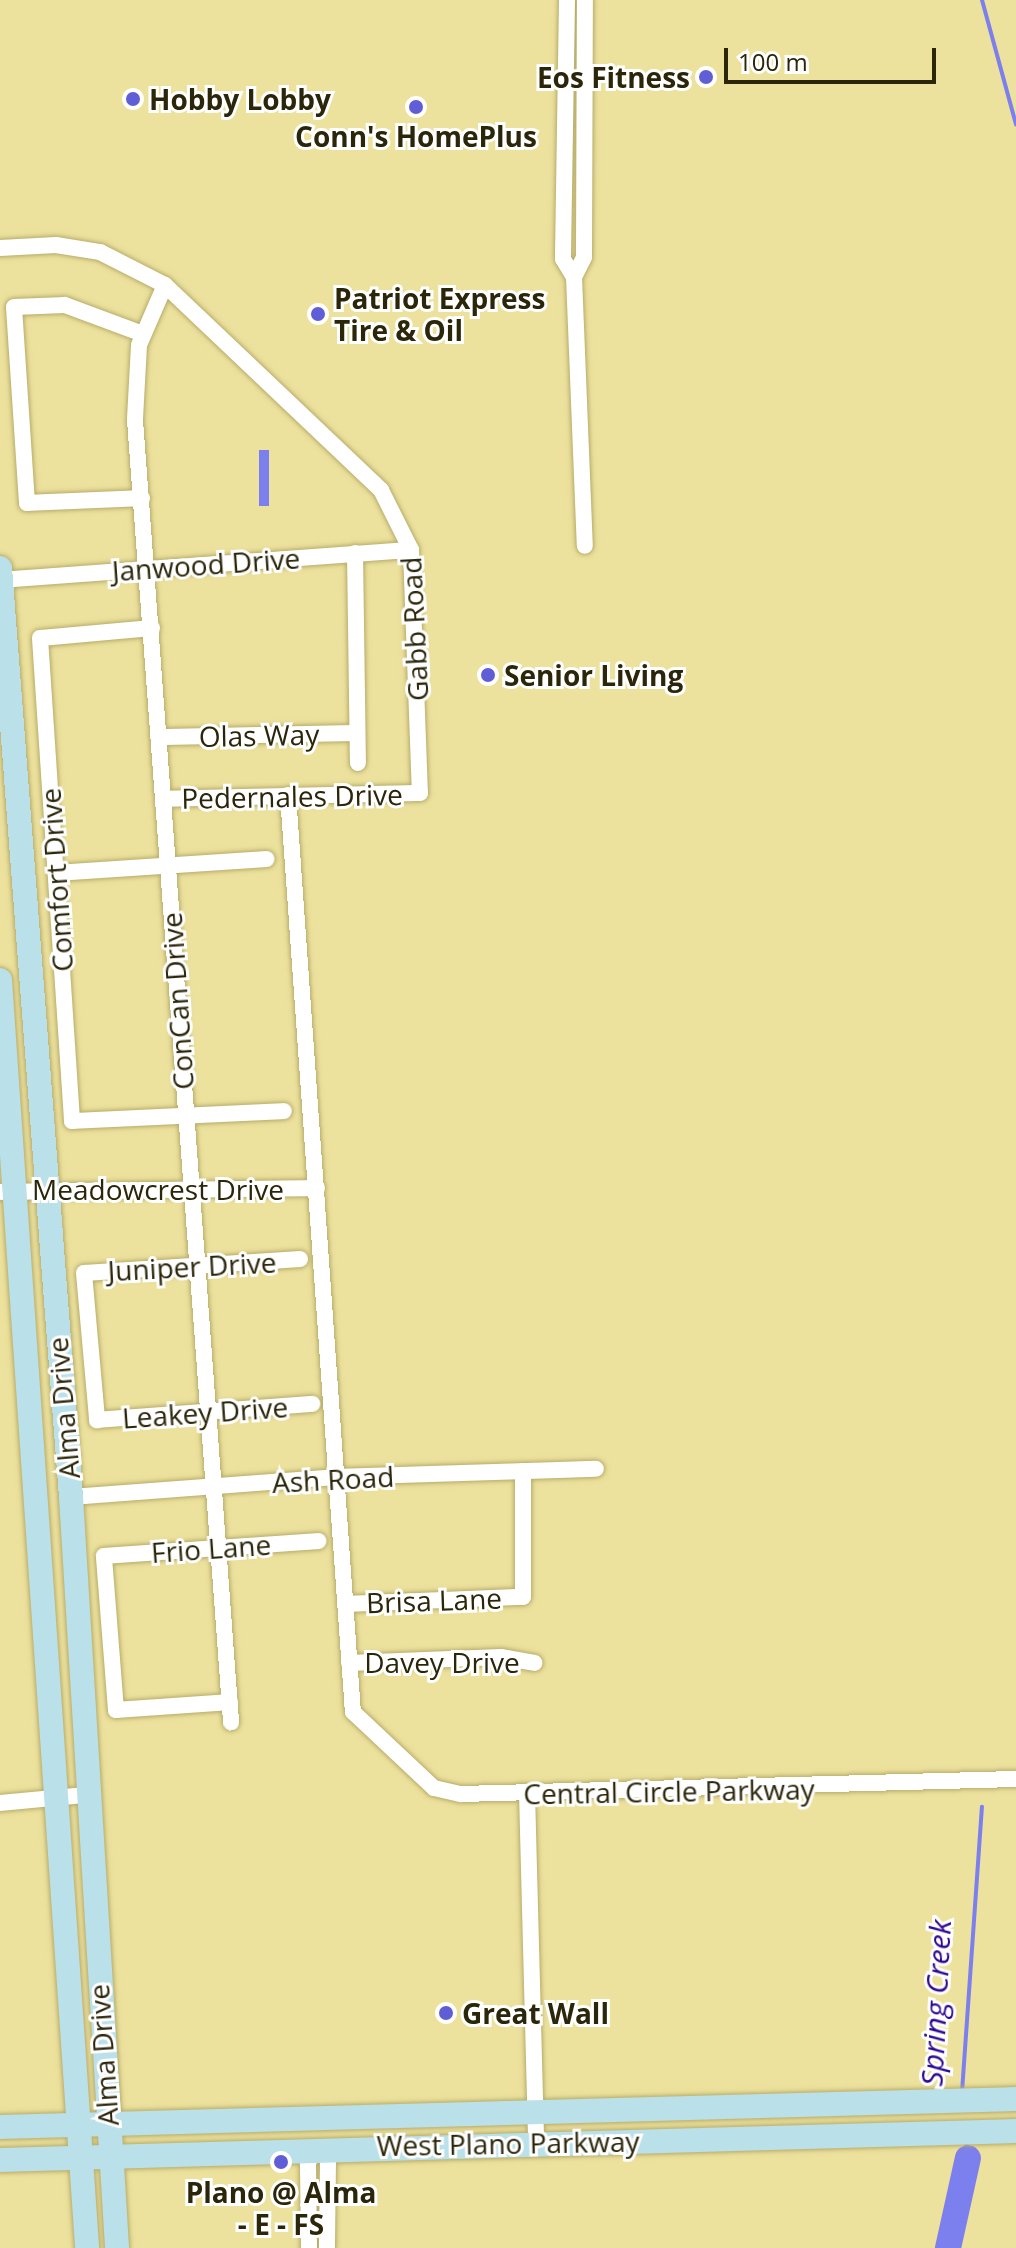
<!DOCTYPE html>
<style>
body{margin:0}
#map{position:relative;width:1016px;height:2248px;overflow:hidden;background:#ece19d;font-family:"Open Sans",sans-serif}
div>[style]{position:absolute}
.water>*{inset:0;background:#7c7fee;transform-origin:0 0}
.stream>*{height:4px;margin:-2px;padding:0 2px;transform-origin:2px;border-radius:2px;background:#7c7fee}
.river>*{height:26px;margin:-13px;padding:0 13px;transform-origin:13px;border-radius:13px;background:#7c7fee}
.roads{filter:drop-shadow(0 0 2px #b8ac6a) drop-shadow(0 0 2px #b8ac6a)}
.minor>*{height:16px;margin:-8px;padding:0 8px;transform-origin:8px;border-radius:8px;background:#fff}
.secondary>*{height:24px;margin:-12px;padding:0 12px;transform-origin:12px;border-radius:12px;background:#bae0e9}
.dots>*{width:22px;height:22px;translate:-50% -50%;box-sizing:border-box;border:4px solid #fff;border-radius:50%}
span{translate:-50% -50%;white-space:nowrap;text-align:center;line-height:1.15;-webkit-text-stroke:6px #fff;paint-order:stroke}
.poi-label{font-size:28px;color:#2b260a;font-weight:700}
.right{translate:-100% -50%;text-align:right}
.left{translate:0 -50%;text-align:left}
.street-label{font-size:28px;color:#2b260a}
.water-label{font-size:30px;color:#2d0693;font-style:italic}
.scale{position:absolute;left:724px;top:48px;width:212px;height:36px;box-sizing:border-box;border:4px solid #2b260a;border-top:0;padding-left:10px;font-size:24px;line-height:28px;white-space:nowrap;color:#2b260a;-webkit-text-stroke:6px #fff;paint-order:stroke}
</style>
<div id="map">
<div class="water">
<div style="left:259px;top:450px;width:10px;height:56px"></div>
</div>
<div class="stream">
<div style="left:982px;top:0;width:129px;rotate:74.7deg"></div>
<div style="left:962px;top:2092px;width:286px;rotate:-86deg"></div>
<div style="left:966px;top:2140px;width:18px;rotate:84deg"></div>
</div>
<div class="river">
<div style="left:948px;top:2248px;width:92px;rotate:-77.5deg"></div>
</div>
<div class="roads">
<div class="minor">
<div style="left:567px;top:0;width:259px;rotate:90.9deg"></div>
<div style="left:563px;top:259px;width:21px;rotate:59deg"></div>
<div style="left:574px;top:277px;width:269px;rotate:87.7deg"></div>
<div style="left:0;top:248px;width:56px;rotate:-3.1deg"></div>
<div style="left:56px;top:245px;width:45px;rotate:9deg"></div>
<div style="left:100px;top:252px;width:73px;rotate:26.9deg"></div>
<div style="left:165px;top:285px;width:298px;rotate:43.5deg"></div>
<div style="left:381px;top:490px;width:67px;rotate:63.4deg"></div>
<div style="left:411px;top:550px;width:243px;rotate:87.9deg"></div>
<div style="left:420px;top:793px;width:256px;rotate:178.7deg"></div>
<div style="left:574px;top:277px;width:22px;rotate:-63deg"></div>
<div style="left:584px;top:257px;width:257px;rotate:-89.8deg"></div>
<div style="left:165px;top:285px;width:65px;rotate:113.4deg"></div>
<div style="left:139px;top:345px;width:75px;rotate:93.1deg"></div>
<div style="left:135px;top:420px;width:1306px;rotate:85.78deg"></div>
<div style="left:142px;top:498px;width:115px;rotate:177.5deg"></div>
<div style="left:27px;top:503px;width:196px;rotate:-93.8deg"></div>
<div style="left:14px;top:307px;width:51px;rotate:-2.2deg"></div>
<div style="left:65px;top:305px;width:83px;rotate:20.4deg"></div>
<div style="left:355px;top:553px;width:210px;rotate:89.2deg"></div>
<div style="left:1px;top:580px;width:411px;rotate:-4.2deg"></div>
<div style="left:152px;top:628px;width:112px;rotate:174.9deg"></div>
<div style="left:40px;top:638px;width:484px;rotate:86.2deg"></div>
<div style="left:72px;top:1121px;width:212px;rotate:-2.7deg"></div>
<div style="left:161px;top:737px;width:196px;rotate:-1.2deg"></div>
<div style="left:288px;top:795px;width:919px;rotate:85.95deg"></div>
<div style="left:353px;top:1712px;width:111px;rotate:43.2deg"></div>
<div style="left:434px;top:1788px;width:28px;rotate:13deg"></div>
<div style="left:461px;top:1794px;width:555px;rotate:-1.55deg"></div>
<div style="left:56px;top:873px;width:211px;rotate:-3.8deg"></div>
<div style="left:0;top:1192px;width:317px;rotate:-0.7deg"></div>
<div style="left:300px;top:1259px;width:216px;rotate:176.3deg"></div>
<div style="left:84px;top:1273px;width:148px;rotate:84.9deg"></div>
<div style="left:97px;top:1420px;width:216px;rotate:-4.3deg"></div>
<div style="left:71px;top:1497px;width:265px;rotate:-4.3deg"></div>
<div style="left:335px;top:1477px;width:261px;rotate:-1.8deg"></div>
<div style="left:345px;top:1604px;width:178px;rotate:-2.3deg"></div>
<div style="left:523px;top:1597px;width:126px;rotate:-90deg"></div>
<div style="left:349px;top:1663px;width:152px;rotate:-2.3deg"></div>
<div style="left:501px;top:1657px;width:34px;rotate:10deg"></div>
<div style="left:230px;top:1702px;width:114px;rotate:176deg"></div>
<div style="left:116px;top:1710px;width:154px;rotate:-94.5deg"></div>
<div style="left:104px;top:1556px;width:215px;rotate:-4deg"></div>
<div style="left:527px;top:1793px;width:350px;rotate:88.5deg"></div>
<div style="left:0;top:1803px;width:84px;rotate:-5.4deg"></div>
<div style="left:309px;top:2248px;width:86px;rotate:-90.7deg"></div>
<div style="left:308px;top:2162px;width:18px;rotate:-56deg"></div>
<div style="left:318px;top:2147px;width:17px;rotate:54deg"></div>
<div style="left:328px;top:2161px;width:87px;rotate:90.7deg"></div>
</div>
<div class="secondary">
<div style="left:0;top:568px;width:932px;rotate:85.63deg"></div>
<div style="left:71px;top:1497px;width:752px;rotate:86.49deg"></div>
<div style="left:0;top:980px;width:1271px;rotate:86.07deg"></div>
<div style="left:0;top:2127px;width:1016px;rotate:-1.58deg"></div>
<div style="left:0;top:2160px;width:1016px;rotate:-1.63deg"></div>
</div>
</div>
<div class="dots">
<div style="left:706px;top:77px;background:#605ed6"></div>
<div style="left:133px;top:99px;background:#605ed6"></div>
<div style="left:416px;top:107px;background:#605ed6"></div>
<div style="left:318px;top:314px;background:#605ed6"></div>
<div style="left:488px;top:675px;background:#605ed6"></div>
<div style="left:446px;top:2013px;background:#605ed6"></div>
<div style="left:281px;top:2162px;background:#605ed6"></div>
</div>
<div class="poi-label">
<span class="right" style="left:690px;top:77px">Eos Fitness</span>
<span class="left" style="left:149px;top:99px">Hobby Lobby</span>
<span style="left:416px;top:136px">Conn's HomePlus</span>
<span class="left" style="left:334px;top:314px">Patriot Express<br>Tire &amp; Oil</span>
<span class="left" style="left:504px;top:675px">Senior Living</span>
<span class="left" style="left:462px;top:2013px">Great Wall</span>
<span style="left:281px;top:2208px">Plano @ Alma<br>- E - FS</span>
</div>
<div class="street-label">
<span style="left:206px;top:564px;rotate:-4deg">Janwood Drive</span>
<span style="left:414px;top:629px;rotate:-93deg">Gabb Road</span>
<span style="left:259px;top:735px;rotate:-1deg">Olas Way</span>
<span style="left:292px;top:796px;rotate:-1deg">Pedernales Drive</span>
<span style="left:56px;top:880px;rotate:-94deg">Comfort Drive</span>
<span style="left:177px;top:1001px;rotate:-94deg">ConCan Drive</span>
<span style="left:158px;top:1189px">Meadowcrest Drive</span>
<span style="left:192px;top:1266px;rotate:-3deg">Juniper Drive</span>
<span style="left:63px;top:1408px;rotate:-95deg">Alma Drive</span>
<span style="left:205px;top:1412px;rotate:-4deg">Leakey Drive</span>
<span style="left:333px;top:1479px;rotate:-3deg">Ash Road</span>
<span style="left:211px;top:1548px;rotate:-4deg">Frio Lane</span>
<span style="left:434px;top:1600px;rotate:-2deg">Brisa Lane</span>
<span style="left:442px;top:1662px">Davey Drive</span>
<span style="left:669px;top:1791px;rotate:-1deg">Central Circle Parkway</span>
<span style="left:103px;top:2055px;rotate:-94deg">Alma Drive</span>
<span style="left:508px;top:2143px;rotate:-1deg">West Plano Parkway</span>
</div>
<div class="water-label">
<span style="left:936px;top:2003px;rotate:-87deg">Spring Creek</span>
</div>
<div class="scale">100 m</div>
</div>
